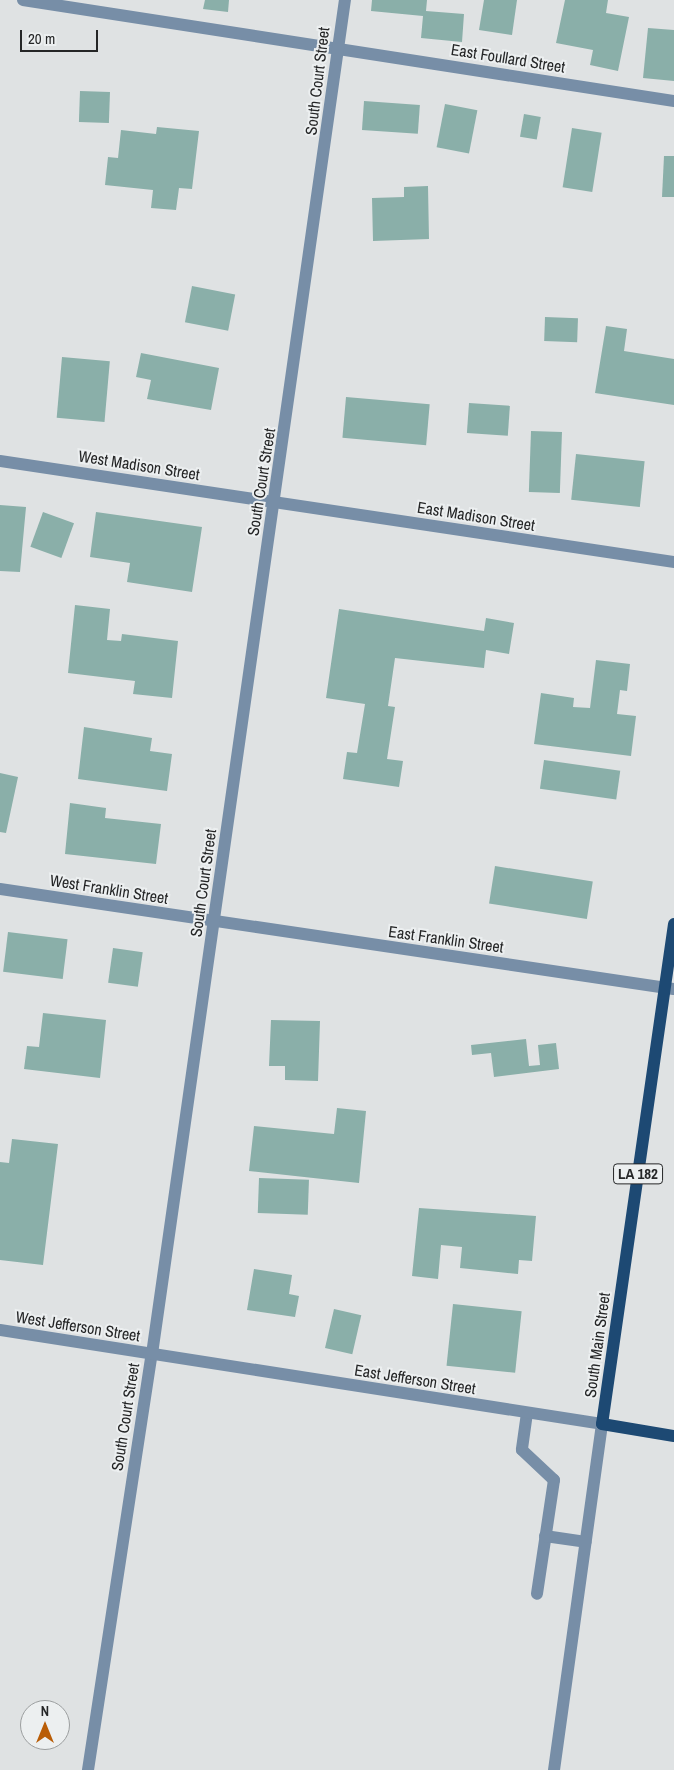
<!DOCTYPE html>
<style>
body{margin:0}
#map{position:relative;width:674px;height:1770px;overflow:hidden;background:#dfe2e3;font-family:"Archivo Narrow",sans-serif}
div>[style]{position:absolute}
.building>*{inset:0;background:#8aafa9;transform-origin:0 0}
.service>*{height:12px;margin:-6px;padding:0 6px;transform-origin:6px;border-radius:6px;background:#778ea7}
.minor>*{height:12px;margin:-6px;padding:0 6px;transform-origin:6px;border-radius:6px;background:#778ea7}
.tertiary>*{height:12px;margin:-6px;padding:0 6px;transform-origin:6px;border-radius:6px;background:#778ea7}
.primary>*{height:12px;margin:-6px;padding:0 6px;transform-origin:6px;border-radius:6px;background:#1d4973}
span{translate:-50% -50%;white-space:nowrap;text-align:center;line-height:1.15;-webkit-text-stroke:4px #eceff0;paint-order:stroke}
.shield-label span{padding:1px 4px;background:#eceff0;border:1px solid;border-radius:4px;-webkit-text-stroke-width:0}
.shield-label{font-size:15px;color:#252627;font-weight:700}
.street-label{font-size:16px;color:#252627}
.north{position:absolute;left:20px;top:1700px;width:50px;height:50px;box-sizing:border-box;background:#eceff0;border:1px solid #9c9fa0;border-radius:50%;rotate:0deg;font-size:14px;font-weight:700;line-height:20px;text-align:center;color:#252627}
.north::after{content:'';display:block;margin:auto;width:18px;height:22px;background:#b95d07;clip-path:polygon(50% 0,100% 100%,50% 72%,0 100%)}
.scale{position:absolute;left:20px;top:30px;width:78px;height:22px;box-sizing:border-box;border:2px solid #252627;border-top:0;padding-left:6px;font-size:15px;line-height:18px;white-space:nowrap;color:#252627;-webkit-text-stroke:4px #eceff0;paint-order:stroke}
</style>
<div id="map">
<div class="building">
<div style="clip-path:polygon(205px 0,229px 0,228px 12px,203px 9px)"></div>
<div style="clip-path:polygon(372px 0,427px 0,426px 11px,464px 14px,462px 42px,421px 38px,423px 16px,371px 11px)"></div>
<div style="clip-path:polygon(484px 0,517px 0,512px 35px,479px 30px)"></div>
<div style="clip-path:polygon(565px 0,608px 0,606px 13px,629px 17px,618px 71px,590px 65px,593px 50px,556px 43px)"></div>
<div style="clip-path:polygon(648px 28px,674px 30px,674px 81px,643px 78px)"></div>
<div style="left:80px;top:91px;width:30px;height:31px;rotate:2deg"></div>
<div style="left:364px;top:101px;width:56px;height:29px;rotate:4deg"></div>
<div style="left:445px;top:104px;width:33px;height:44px;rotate:11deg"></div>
<div style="left:524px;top:114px;width:17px;height:23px;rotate:10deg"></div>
<div style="clip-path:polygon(157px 127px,199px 131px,192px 189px,179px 188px,176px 210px,151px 208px,153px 190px,105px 185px,108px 157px,118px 158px,121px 130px,156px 134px)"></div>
<div style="left:572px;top:128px;width:30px;height:60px;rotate:9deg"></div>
<div style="clip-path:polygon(664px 156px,674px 156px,674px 197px,662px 197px)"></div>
<div style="clip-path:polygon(428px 186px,429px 239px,373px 241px,372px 198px,404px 197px,404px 187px)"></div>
<div style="left:192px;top:286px;width:44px;height:37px;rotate:11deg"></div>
<div style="left:545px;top:317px;width:33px;height:24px;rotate:2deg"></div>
<div style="clip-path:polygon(606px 326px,627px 329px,624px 351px,674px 359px,674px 405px,595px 393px)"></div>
<div style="clip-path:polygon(141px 353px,219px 368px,211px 410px,147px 399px,151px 380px,136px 377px)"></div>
<div style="left:62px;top:357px;width:48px;height:61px;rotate:5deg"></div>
<div style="left:346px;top:397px;width:84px;height:41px;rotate:5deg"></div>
<div style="left:469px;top:403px;width:41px;height:30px;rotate:4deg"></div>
<div style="left:531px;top:431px;width:31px;height:61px;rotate:2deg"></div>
<div style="left:576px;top:454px;width:69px;height:46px;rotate:6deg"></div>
<div style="clip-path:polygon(0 505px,26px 507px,20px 572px,0 571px)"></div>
<div style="left:43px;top:512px;width:33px;height:37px;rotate:20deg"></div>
<div style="clip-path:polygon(96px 512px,202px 527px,192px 592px,127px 582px,130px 563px,90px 557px)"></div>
<div style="clip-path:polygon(75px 605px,110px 609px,107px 640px,121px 641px,122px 634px,178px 641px,172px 698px,133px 694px,135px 681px,68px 673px)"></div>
<div style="clip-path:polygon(339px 609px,484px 631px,486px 618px,514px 623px,509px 654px,486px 650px,484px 668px,395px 658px,388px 706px,395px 707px,387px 759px,403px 761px,399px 787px,343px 779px,347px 752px,357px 753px,365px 704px,326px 698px)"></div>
<div style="clip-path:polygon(596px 660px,630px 664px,627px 691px,620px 690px,617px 714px,636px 716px,631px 756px,534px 744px,541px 693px,574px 698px,573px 707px,590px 708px)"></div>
<div style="clip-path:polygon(84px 727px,152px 738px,150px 751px,172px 754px,167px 791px,78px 779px)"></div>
<div style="left:544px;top:760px;width:77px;height:29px;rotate:8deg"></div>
<div style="clip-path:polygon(0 773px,18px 777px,6px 833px,0 832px)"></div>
<div style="clip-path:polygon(70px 803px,106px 808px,105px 818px,161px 824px,156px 864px,65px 854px)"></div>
<div style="left:495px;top:866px;width:99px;height:38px;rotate:9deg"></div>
<div style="left:8px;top:932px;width:60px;height:40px;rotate:7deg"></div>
<div style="left:113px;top:948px;width:30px;height:35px;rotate:8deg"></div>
<div style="clip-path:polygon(43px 1013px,106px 1020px,100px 1078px,24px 1069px,27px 1046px,39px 1047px)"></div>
<div style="clip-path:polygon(271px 1020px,320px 1021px,318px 1081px,285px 1080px,285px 1066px,269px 1066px)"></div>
<div style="clip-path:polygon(526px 1039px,529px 1066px,540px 1065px,538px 1045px,556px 1043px,559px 1069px,494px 1077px,491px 1053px,472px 1055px,471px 1045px)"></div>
<div style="clip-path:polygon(337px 1108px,366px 1111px,359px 1183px,249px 1171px,254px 1126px,334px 1134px)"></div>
<div style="clip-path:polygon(12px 1139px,58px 1144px,43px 1265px,0 1260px,0 1162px,9px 1163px)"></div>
<div style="left:259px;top:1178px;width:50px;height:35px;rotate:2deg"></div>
<div style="clip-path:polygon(419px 1208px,536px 1216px,532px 1261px,519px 1260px,518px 1274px,460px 1268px,462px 1247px,441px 1245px,438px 1279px,412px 1276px)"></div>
<div style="clip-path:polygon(254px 1269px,292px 1275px,289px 1294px,299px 1296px,295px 1317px,247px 1310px)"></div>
<div style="left:453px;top:1304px;width:69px;height:62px;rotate:6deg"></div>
<div style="left:334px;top:1309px;width:28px;height:40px;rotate:13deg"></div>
</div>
<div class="service">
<div style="left:527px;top:1413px;width:37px;rotate:98deg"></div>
<div style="left:522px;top:1450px;width:44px;rotate:43.2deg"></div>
<div style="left:554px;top:1480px;width:115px;rotate:98.5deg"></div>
<div style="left:545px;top:1536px;width:41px;rotate:8.3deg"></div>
</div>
<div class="minor">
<div style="left:23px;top:0;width:659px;rotate:8.82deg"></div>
<div style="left:0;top:461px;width:682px;rotate:8.52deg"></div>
<div style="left:0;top:889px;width:681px;rotate:8.44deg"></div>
<div style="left:88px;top:1770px;width:421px;rotate:-81.3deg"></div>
<div style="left:152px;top:1354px;width:1368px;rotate:-81.89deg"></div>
<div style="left:554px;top:1770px;width:349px;rotate:-82.1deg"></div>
</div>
<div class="tertiary">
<div style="left:0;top:1330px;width:609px;rotate:8.87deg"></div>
</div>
<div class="primary">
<div style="left:674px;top:924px;width:505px;rotate:98.19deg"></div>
<div style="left:602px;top:1424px;width:73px;rotate:9.5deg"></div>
</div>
<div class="shield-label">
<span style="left:638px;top:1174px">LA 182</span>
</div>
<div class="street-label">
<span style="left:508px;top:58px;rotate:9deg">East Foullard Street</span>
<span style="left:317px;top:81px;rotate:-83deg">South Court Street</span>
<span style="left:139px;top:465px;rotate:9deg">West Madison Street</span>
<span style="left:261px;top:482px;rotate:-81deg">South Court Street</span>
<span style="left:476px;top:516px;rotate:9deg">East Madison Street</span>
<span style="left:203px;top:883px;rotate:-82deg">South Court Street</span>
<span style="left:109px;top:889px;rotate:9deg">West Franklin Street</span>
<span style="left:446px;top:939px;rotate:8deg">East Franklin Street</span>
<span style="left:78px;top:1326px;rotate:9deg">West Jefferson Street</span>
<span style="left:597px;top:1345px;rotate:-82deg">South Main Street</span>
<span style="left:415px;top:1379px;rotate:9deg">East Jefferson Street</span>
<span style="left:125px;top:1417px;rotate:-81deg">South Court Street</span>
</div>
<div class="north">N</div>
<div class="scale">20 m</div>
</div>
